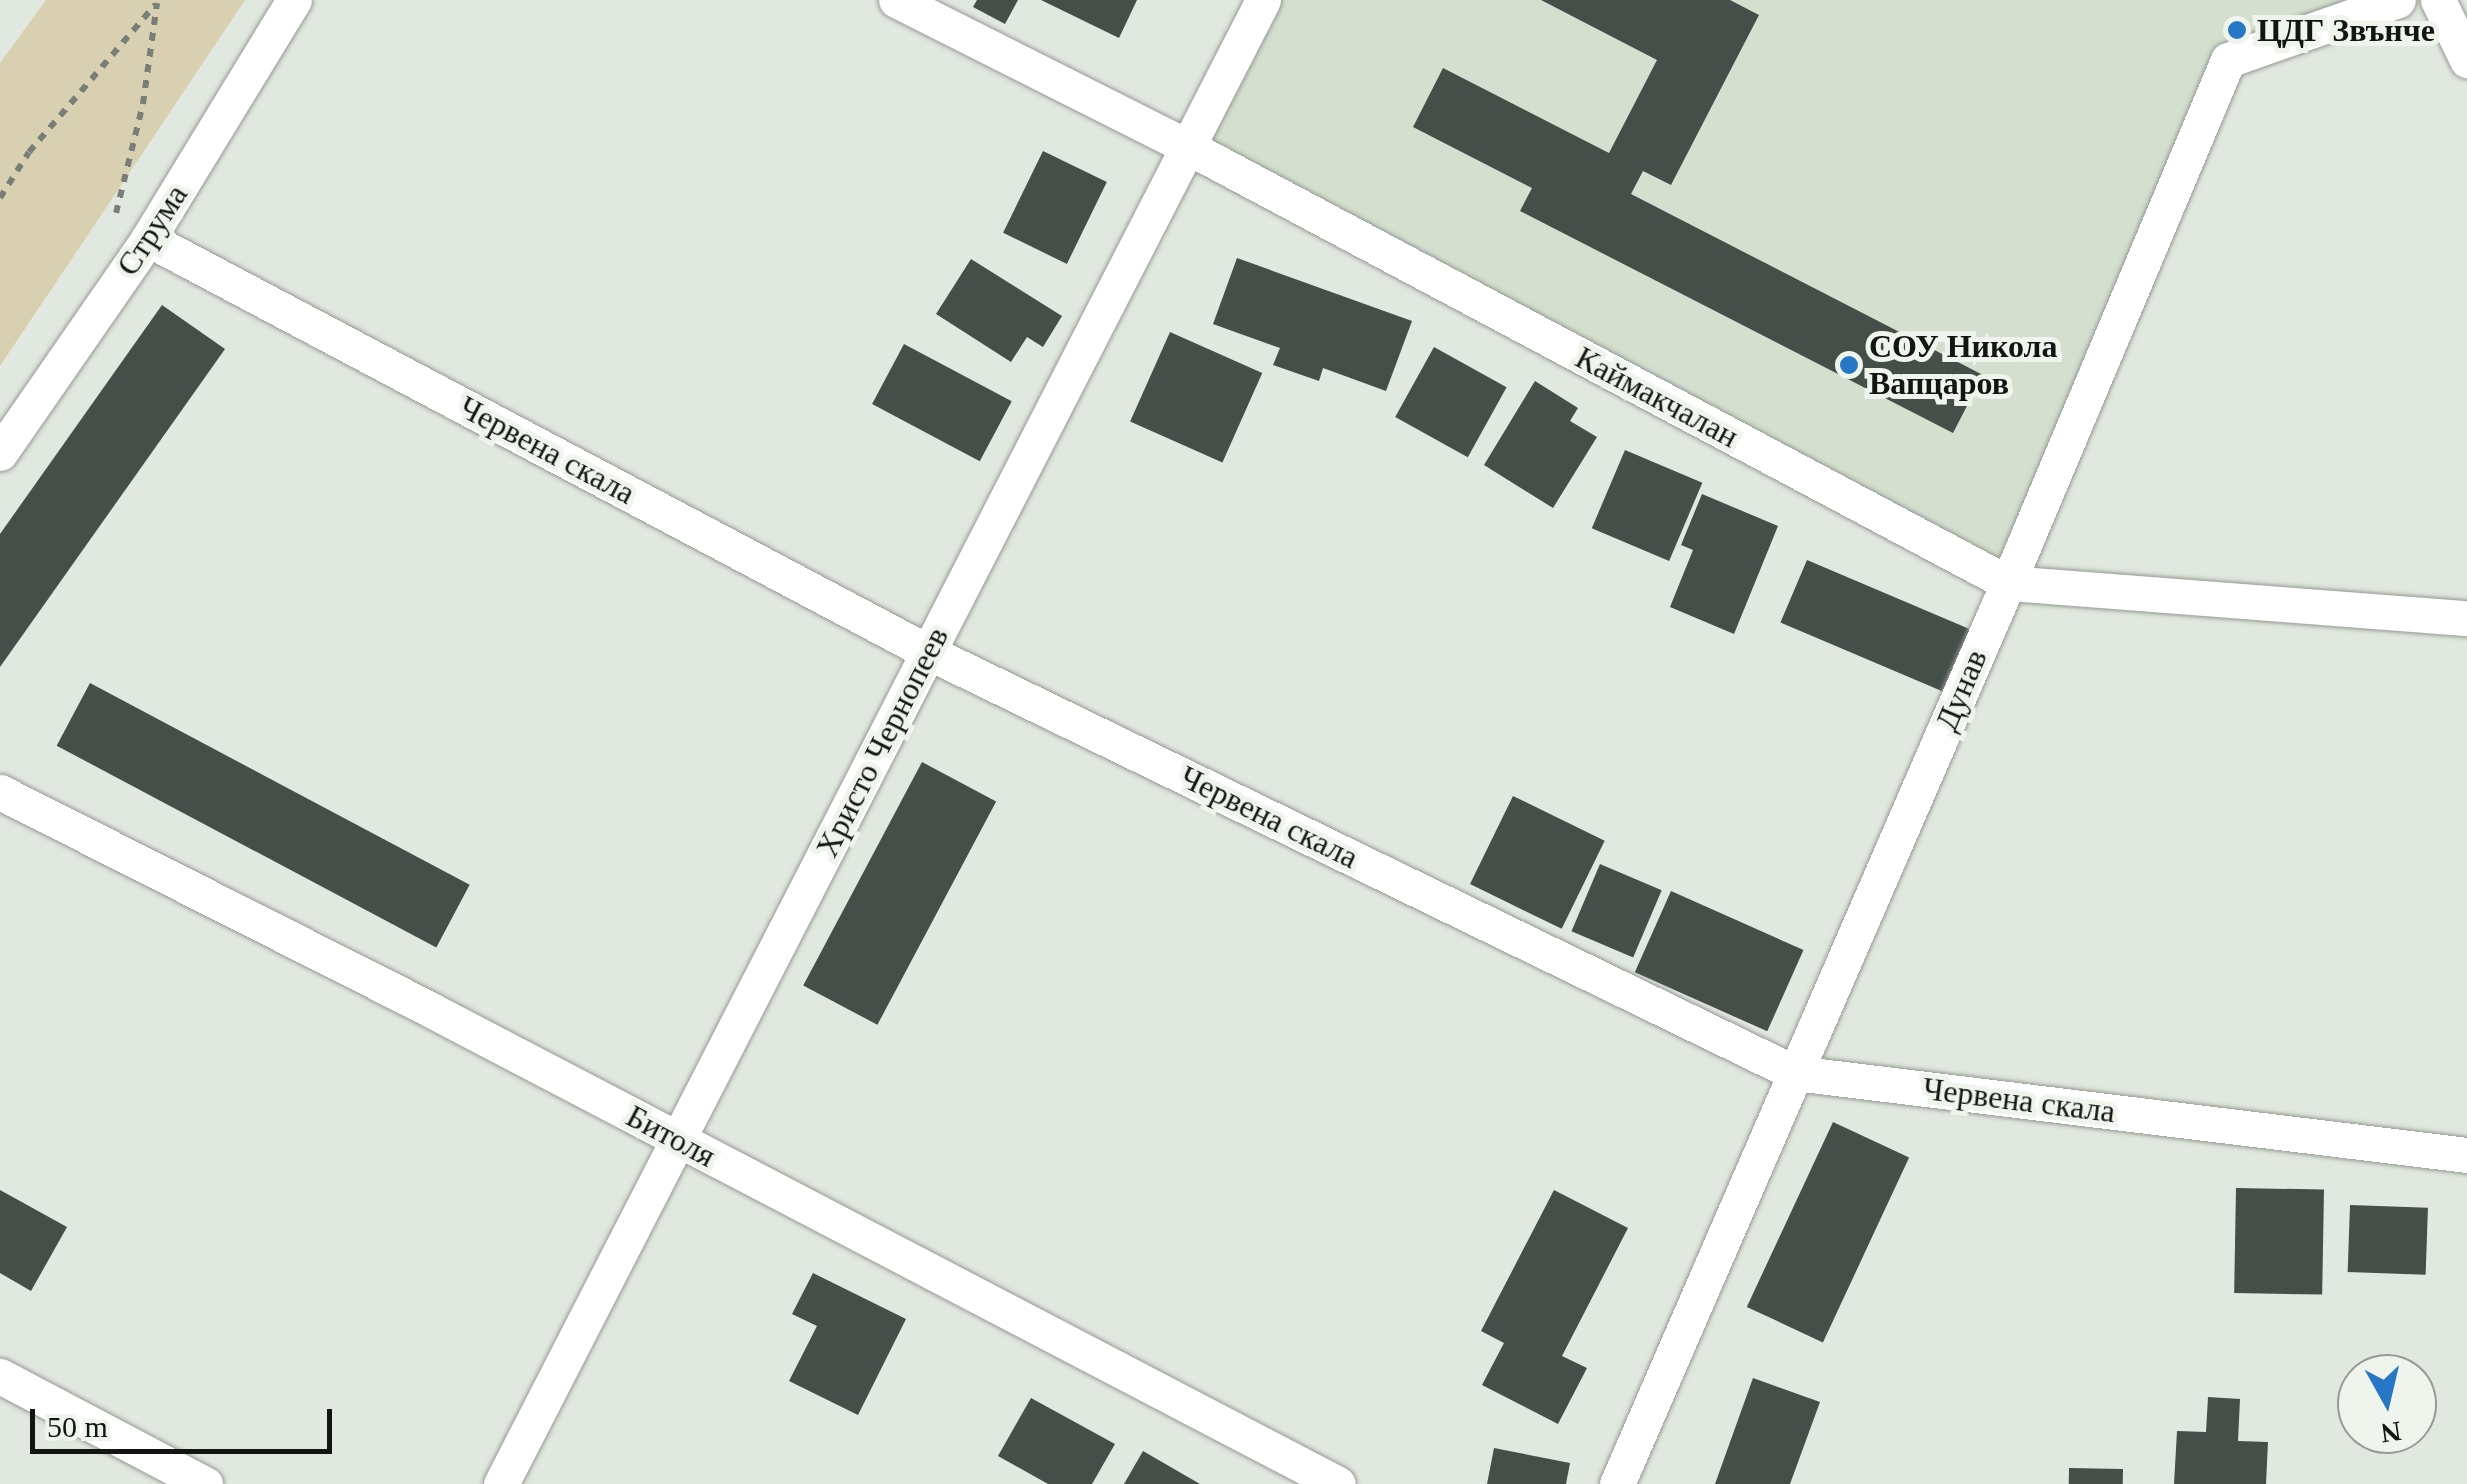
<!DOCTYPE html>
<meta charset="utf-8">
<style>
body{margin:0}
#map{position:relative;width:2467px;height:1484px;overflow:hidden;background:#e1e8df;font-family:Georgia,serif}
div>[style]{position:absolute}
.built>*{inset:0;background:#d4dfd0}
.green>*{inset:0;background:#d9d0b1}
.building>*{inset:0;background:#454e49;transform-origin:0 0}
.path>*{height:6px;margin-top:-3px;transform-origin:0;background:repeating-linear-gradient(90deg,#797e78 0 8px,transparent 0 16px)}
.roads{filter:drop-shadow(0 0 2px #949a92) drop-shadow(0 0 2px #949a92)}
.street>*{height:35px;margin:-17.5px;padding:0 17.5px;transform-origin:17.5px;border-radius:17.5px;background:#fff}
.dots>*{width:28px;height:28px;translate:-50% -50%;box-sizing:border-box;border:5px solid #eff5ed;border-radius:50%}
span{translate:-50% -50%;white-space:nowrap;text-align:center;line-height:1.15;-webkit-text-stroke:10px #eff5ed;paint-order:stroke}
.poi-label{font-size:32px;color:#131512;font-weight:700}
.left{translate:0 -50%;text-align:left}
.street-label{font-size:32px;color:#131512}
.north{position:absolute;left:2337px;top:1354px;width:100px;height:100px;box-sizing:border-box;background:#eff5ed;border:2px solid #979b95;border-radius:50%;rotate:172deg;font-size:28px;font-weight:700;line-height:40px;text-align:center;color:#131512}
.north::after{content:'';display:block;margin:auto;width:35px;height:45px;background:#2777c6;clip-path:polygon(50% 0,100% 100%,50% 72%,0 100%)}
.scale{position:absolute;left:30px;top:1409px;width:302px;height:45px;box-sizing:border-box;border:5px solid #131512;border-top:0;padding-left:12px;font-size:30px;line-height:35px;white-space:nowrap;color:#131512;-webkit-text-stroke:8px #eff5ed;paint-order:stroke}
</style>
<div id="map">
<div class="built">
<div style="clip-path:polygon(1263px 0,2398px 0,2227px 60px,2008px 583px,1188px 147px)"></div>
</div>
<div class="green">
<div style="clip-path:polygon(46px 0,245px 0,0 366px,0 63px)"></div>
</div>
<div class="building">
<div style="clip-path:polygon(977px 0,1018px 0,1005px 24px,973px 7px)"></div>
<div style="clip-path:polygon(1041px 0,1137px 0,1119px 38px)"></div>
<div style="clip-path:polygon(1541px 0,1730px 0,1759px 15px,1671px 185px,1643px 171px,1631px 194px,1983px 375px,1953px 433px,1520px 211px,1532px 188px,1413px 127px,1443px 68px,1609px 153px,1657px 60px)"></div>
<div style="left:1043px;top:151px;width:71px;height:91px;rotate:26deg"></div>
<div style="clip-path:polygon(1237px 258px,1412px 321px,1386px 391px,1323px 368px,1319px 381px,1273px 365px,1280px 348px,1213px 324px)"></div>
<div style="clip-path:polygon(971px 259px,1062px 316px,1043px 347px,1027px 337px,1011px 362px,936px 314px)"></div>
<div style="clip-path:polygon(162px 305px,225px 349px,0 667px,0 534px)"></div>
<div style="left:1170px;top:332px;width:101px;height:98px;rotate:24deg"></div>
<div style="left:904px;top:344px;width:122px;height:68px;rotate:28deg"></div>
<div style="left:1434px;top:347px;width:83px;height:80px;rotate:29deg"></div>
<div style="clip-path:polygon(1535px 381px,1578px 408px,1570px 421px,1597px 437px,1553px 508px,1484px 465px)"></div>
<div style="left:1625px;top:450px;width:84px;height:85px;rotate:23deg"></div>
<div style="clip-path:polygon(1702px 494px,1778px 526px,1734px 634px,1670px 607px,1693px 550px,1681px 545px)"></div>
<div style="left:1807px;top:560px;width:188px;height:68px;rotate:23deg"></div>
<div style="left:90px;top:683px;width:430px;height:71px;rotate:28deg"></div>
<div style="left:922px;top:762px;width:84px;height:253px;rotate:28deg"></div>
<div style="left:1513px;top:796px;width:102px;height:98px;rotate:26deg"></div>
<div style="left:1600px;top:864px;width:67px;height:73px;rotate:23deg"></div>
<div style="left:1671px;top:891px;width:145px;height:89px;rotate:24deg"></div>
<div style="left:1833px;top:1122px;width:84px;height:204px;rotate:25deg"></div>
<div style="left:2236px;top:1188px;width:88px;height:105px;rotate:1deg"></div>
<div style="clip-path:polygon(0 1190px,67px 1227px,31px 1291px,0 1273px)"></div>
<div style="clip-path:polygon(1554px 1190px,1628px 1228px,1562px 1356px,1587px 1368px,1558px 1424px,1482px 1385px,1504px 1343px,1481px 1331px)"></div>
<div style="left:2350px;top:1205px;width:78px;height:67px;rotate:2deg"></div>
<div style="clip-path:polygon(813px 1273px,906px 1319px,858px 1415px,789px 1381px,817px 1326px,792px 1314px)"></div>
<div style="clip-path:polygon(1753px 1378px,1820px 1402px,1790px 1484px,1715px 1484px)"></div>
<div style="clip-path:polygon(2208px 1397px,2240px 1399px,2238px 1441px,2268px 1442px,2266px 1484px,2174px 1484px,2177px 1431px,2206px 1432px)"></div>
<div style="clip-path:polygon(1031px 1398px,1115px 1444px,1092px 1484px,1048px 1484px,998px 1456px)"></div>
<div style="clip-path:polygon(1494px 1448px,1570px 1463px,1566px 1484px,1487px 1484px)"></div>
<div style="clip-path:polygon(1143px 1451px,1200px 1484px,1124px 1484px)"></div>
<div style="left:2069px;top:1468px;width:54px;height:16px;rotate:1deg"></div>
</div>
<div class="path">
<div style="left:0;top:198px;width:54px;rotate:-57.8deg"></div>
<div style="left:29px;top:152px;width:194px;rotate:-49.4deg"></div>
<div style="left:116px;top:213px;width:112px;rotate:-76.1deg"></div>
<div style="left:143px;top:104px;width:102px;rotate:-82.1deg"></div>
</div>
<div class="roads">
<div class="street">
<div style="left:896px;top:0;width:327px;rotate:26.7deg"></div>
<div style="left:1188px;top:147px;width:929px;rotate:28deg"></div>
<div style="left:2008px;top:583px;width:460px;rotate:4.4deg"></div>
<div style="left:2438px;top:0;width:67px;rotate:64.2deg"></div>
<div style="left:148px;top:239px;width:883px;rotate:27.9deg"></div>
<div style="left:928px;top:652px;width:964px;rotate:25.9deg"></div>
<div style="left:1795px;top:1073px;width:677px;rotate:6.96deg"></div>
<div style="left:0;top:453px;width:260px;rotate:-55.3deg"></div>
<div style="left:148px;top:239px;width:280px;rotate:-58.6deg"></div>
<div style="left:0;top:792px;width:483px;rotate:26.8deg"></div>
<div style="left:431px;top:1010px;width:1023px;rotate:27.59deg"></div>
<div style="left:0;top:1376px;width:232px;rotate:27.8deg"></div>
<div style="left:501px;top:1484px;width:1668px;rotate:-62.82deg"></div>
<div style="left:1617px;top:1484px;width:982px;rotate:-66.54deg"></div>
<div style="left:2008px;top:583px;width:567px;rotate:-67.19deg"></div>
<div style="left:2228px;top:60px;width:180px;rotate:-19.4deg"></div>
</div>
</div>
<div class="dots">
<div style="left:2237px;top:30px;background:#2777c6"></div>
<div style="left:1849px;top:365px;background:#2777c6"></div>
</div>
<div class="poi-label">
<span class="left" style="left:2257px;top:30px">ЦДГ Звънче</span>
<span class="left" style="left:1869px;top:365px">СОУ Никола<br>Вапцаров</span>
</div>
<div class="street-label">
<span style="left:152px;top:230px;rotate:-57deg">Струма</span>
<span style="left:1657px;top:397px;rotate:28deg">Каймакчалан</span>
<span style="left:547px;top:450px;rotate:28deg">Червена скала</span>
<span style="left:1961px;top:690px;rotate:-67deg">Дунав</span>
<span style="left:882px;top:742px;rotate:-63deg">Христо Чернопеев</span>
<span style="left:1269px;top:817px;rotate:26deg">Червена скала</span>
<span style="left:2019px;top:1100px;rotate:7deg">Червена скала</span>
<span style="left:671px;top:1136px;rotate:28deg">Битоля</span>
</div>
<div class="north">N</div>
<div class="scale">50 m</div>
</div>
